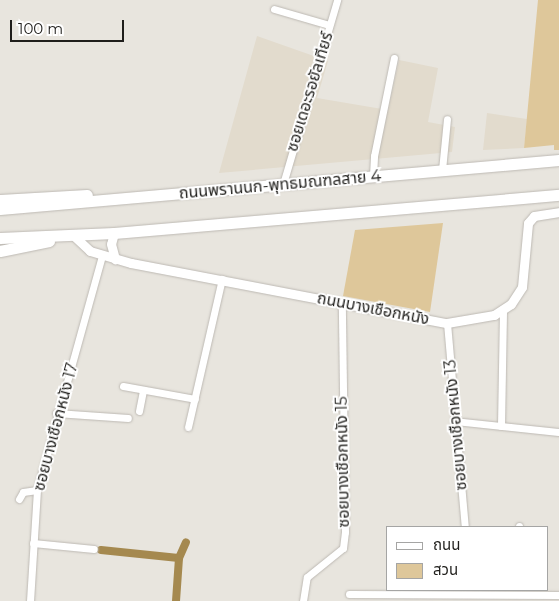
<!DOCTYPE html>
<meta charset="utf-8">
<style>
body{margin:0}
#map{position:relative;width:559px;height:601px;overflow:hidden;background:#e8e5de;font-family:Montserrat,"Noto Sans Thai",sans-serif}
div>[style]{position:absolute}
.built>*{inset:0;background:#e2dbcd}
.green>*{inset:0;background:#dec79a}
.canal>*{height:8px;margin:-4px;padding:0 4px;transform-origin:4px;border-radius:4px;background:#a5894f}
.roads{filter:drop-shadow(0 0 1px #bdb9b3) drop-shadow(0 0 1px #bdb9b3)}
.minor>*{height:7px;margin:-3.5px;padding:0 3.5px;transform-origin:3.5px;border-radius:3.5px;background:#fff}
.tertiary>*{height:9px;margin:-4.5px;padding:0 4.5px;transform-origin:4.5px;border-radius:4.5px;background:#fff}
.primary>*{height:11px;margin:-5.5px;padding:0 5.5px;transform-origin:5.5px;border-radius:5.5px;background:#fff}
span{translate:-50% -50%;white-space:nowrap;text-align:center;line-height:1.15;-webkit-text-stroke:4px #fff;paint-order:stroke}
.street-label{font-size:16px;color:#1f1e1b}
.legend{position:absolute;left:386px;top:526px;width:162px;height:65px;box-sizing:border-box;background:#fff;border:1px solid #a5a5a4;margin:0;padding:6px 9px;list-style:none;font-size:15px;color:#1f1e1b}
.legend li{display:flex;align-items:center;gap:10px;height:25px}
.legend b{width:25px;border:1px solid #a5a5a4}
.scale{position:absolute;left:10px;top:20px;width:114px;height:22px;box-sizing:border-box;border:2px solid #1f1e1b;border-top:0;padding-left:6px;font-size:15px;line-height:18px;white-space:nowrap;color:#1f1e1b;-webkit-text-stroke:4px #fff;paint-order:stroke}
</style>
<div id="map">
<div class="built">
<div style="clip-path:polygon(257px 36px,328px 61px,317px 98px,388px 110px,399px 60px,438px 68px,428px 122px,455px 127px,452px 152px,219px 173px)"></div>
<div style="clip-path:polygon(487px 113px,527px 119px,524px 148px,483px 150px)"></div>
</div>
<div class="green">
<div style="clip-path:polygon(538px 0,559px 0,559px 150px,554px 150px,554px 145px,524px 148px)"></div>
<div style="clip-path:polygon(443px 223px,430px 312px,343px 296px,355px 230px)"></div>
</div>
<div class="canal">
<div style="left:101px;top:550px;width:78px;rotate:5.9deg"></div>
<div style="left:176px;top:601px;width:43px;rotate:-86deg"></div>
<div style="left:179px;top:558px;width:17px;rotate:-66deg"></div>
</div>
<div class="roads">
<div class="minor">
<div style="left:274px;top:9px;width:57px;rotate:16.2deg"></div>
<div style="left:442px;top:170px;width:51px;rotate:-84.4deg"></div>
<div style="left:373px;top:176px;width:20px;rotate:-87deg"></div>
<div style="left:374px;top:156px;width:100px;rotate:-78.5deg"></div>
<div style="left:283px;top:184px;width:192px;rotate:-73.6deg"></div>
<div style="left:447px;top:323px;width:205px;rotate:85deg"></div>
<div style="left:123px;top:386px;width:73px;rotate:10.2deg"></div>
<div style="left:139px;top:411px;width:21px;rotate:-79deg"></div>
<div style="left:56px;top:413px;width:72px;rotate:4deg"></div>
<div style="left:454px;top:421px;width:106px;rotate:6deg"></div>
<div style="left:501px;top:426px;width:115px;rotate:-89deg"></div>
<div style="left:188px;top:427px;width:152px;rotate:-77.1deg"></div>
<div style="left:19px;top:499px;width:8px;rotate:-60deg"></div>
<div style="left:23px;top:492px;width:14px;rotate:-8deg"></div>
<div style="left:519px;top:527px;width:1px;rotate:-90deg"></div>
<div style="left:33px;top:543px;width:61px;rotate:5.6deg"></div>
<div style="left:349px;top:594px;width:210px;rotate:0.3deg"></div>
<div style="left:30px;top:601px;width:111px;rotate:-86.4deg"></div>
<div style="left:37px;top:490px;width:243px;rotate:-74.5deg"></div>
<div style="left:303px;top:601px;width:24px;rotate:-81deg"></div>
<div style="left:307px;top:577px;width:46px;rotate:-38.9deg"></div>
<div style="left:343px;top:548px;width:16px;rotate:-83deg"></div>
<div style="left:345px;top:532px;width:228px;rotate:-90.8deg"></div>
</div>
<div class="tertiary">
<div style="left:114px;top:233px;width:11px;rotate:105deg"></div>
<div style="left:111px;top:244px;width:16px;rotate:75deg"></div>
<div style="left:74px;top:236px;width:22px;rotate:43deg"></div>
<div style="left:90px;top:251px;width:43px;rotate:16.3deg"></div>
<div style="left:131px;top:263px;width:322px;rotate:10.8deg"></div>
<div style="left:447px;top:323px;width:48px;rotate:-9.7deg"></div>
<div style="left:494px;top:315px;width:20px;rotate:-33deg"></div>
<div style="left:511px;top:304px;width:20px;rotate:-57deg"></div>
<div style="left:522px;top:287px;width:64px;rotate:-84.6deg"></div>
<div style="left:528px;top:223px;width:9px;rotate:-49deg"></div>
<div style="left:534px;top:216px;width:25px;rotate:-9deg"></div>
</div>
<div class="primary">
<div style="left:0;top:200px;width:87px;rotate:-3.3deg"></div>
<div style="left:0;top:209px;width:561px;rotate:-5.01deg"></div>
<div style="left:0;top:238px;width:114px;rotate:-2.5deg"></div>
<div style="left:114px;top:233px;width:447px;rotate:-4.9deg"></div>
<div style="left:0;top:251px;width:50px;rotate:-11.5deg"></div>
</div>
</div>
<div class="street-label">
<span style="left:310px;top:92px;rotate:-73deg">ซอยเดอะรอยัลเทียร์</span>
<span style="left:280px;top:185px;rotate:-5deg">ถนนพรานนก-พุทธมณฑลสาย 4</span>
<span style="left:373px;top:309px;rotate:11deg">ถนนบางเชือกหนัง</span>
<span style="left:456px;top:425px;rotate:-95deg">ซอยบางเชือกหนัง 13</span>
<span style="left:56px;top:427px;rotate:-75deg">ซอยบางเชือกหนัง 17</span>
<span style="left:343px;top:462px;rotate:-91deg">ซอยบางเชือกหนัง 15</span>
</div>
<ul class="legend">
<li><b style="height:6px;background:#fff"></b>ถนน</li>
<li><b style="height:14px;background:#dec79a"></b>สวน</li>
</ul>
<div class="scale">100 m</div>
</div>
